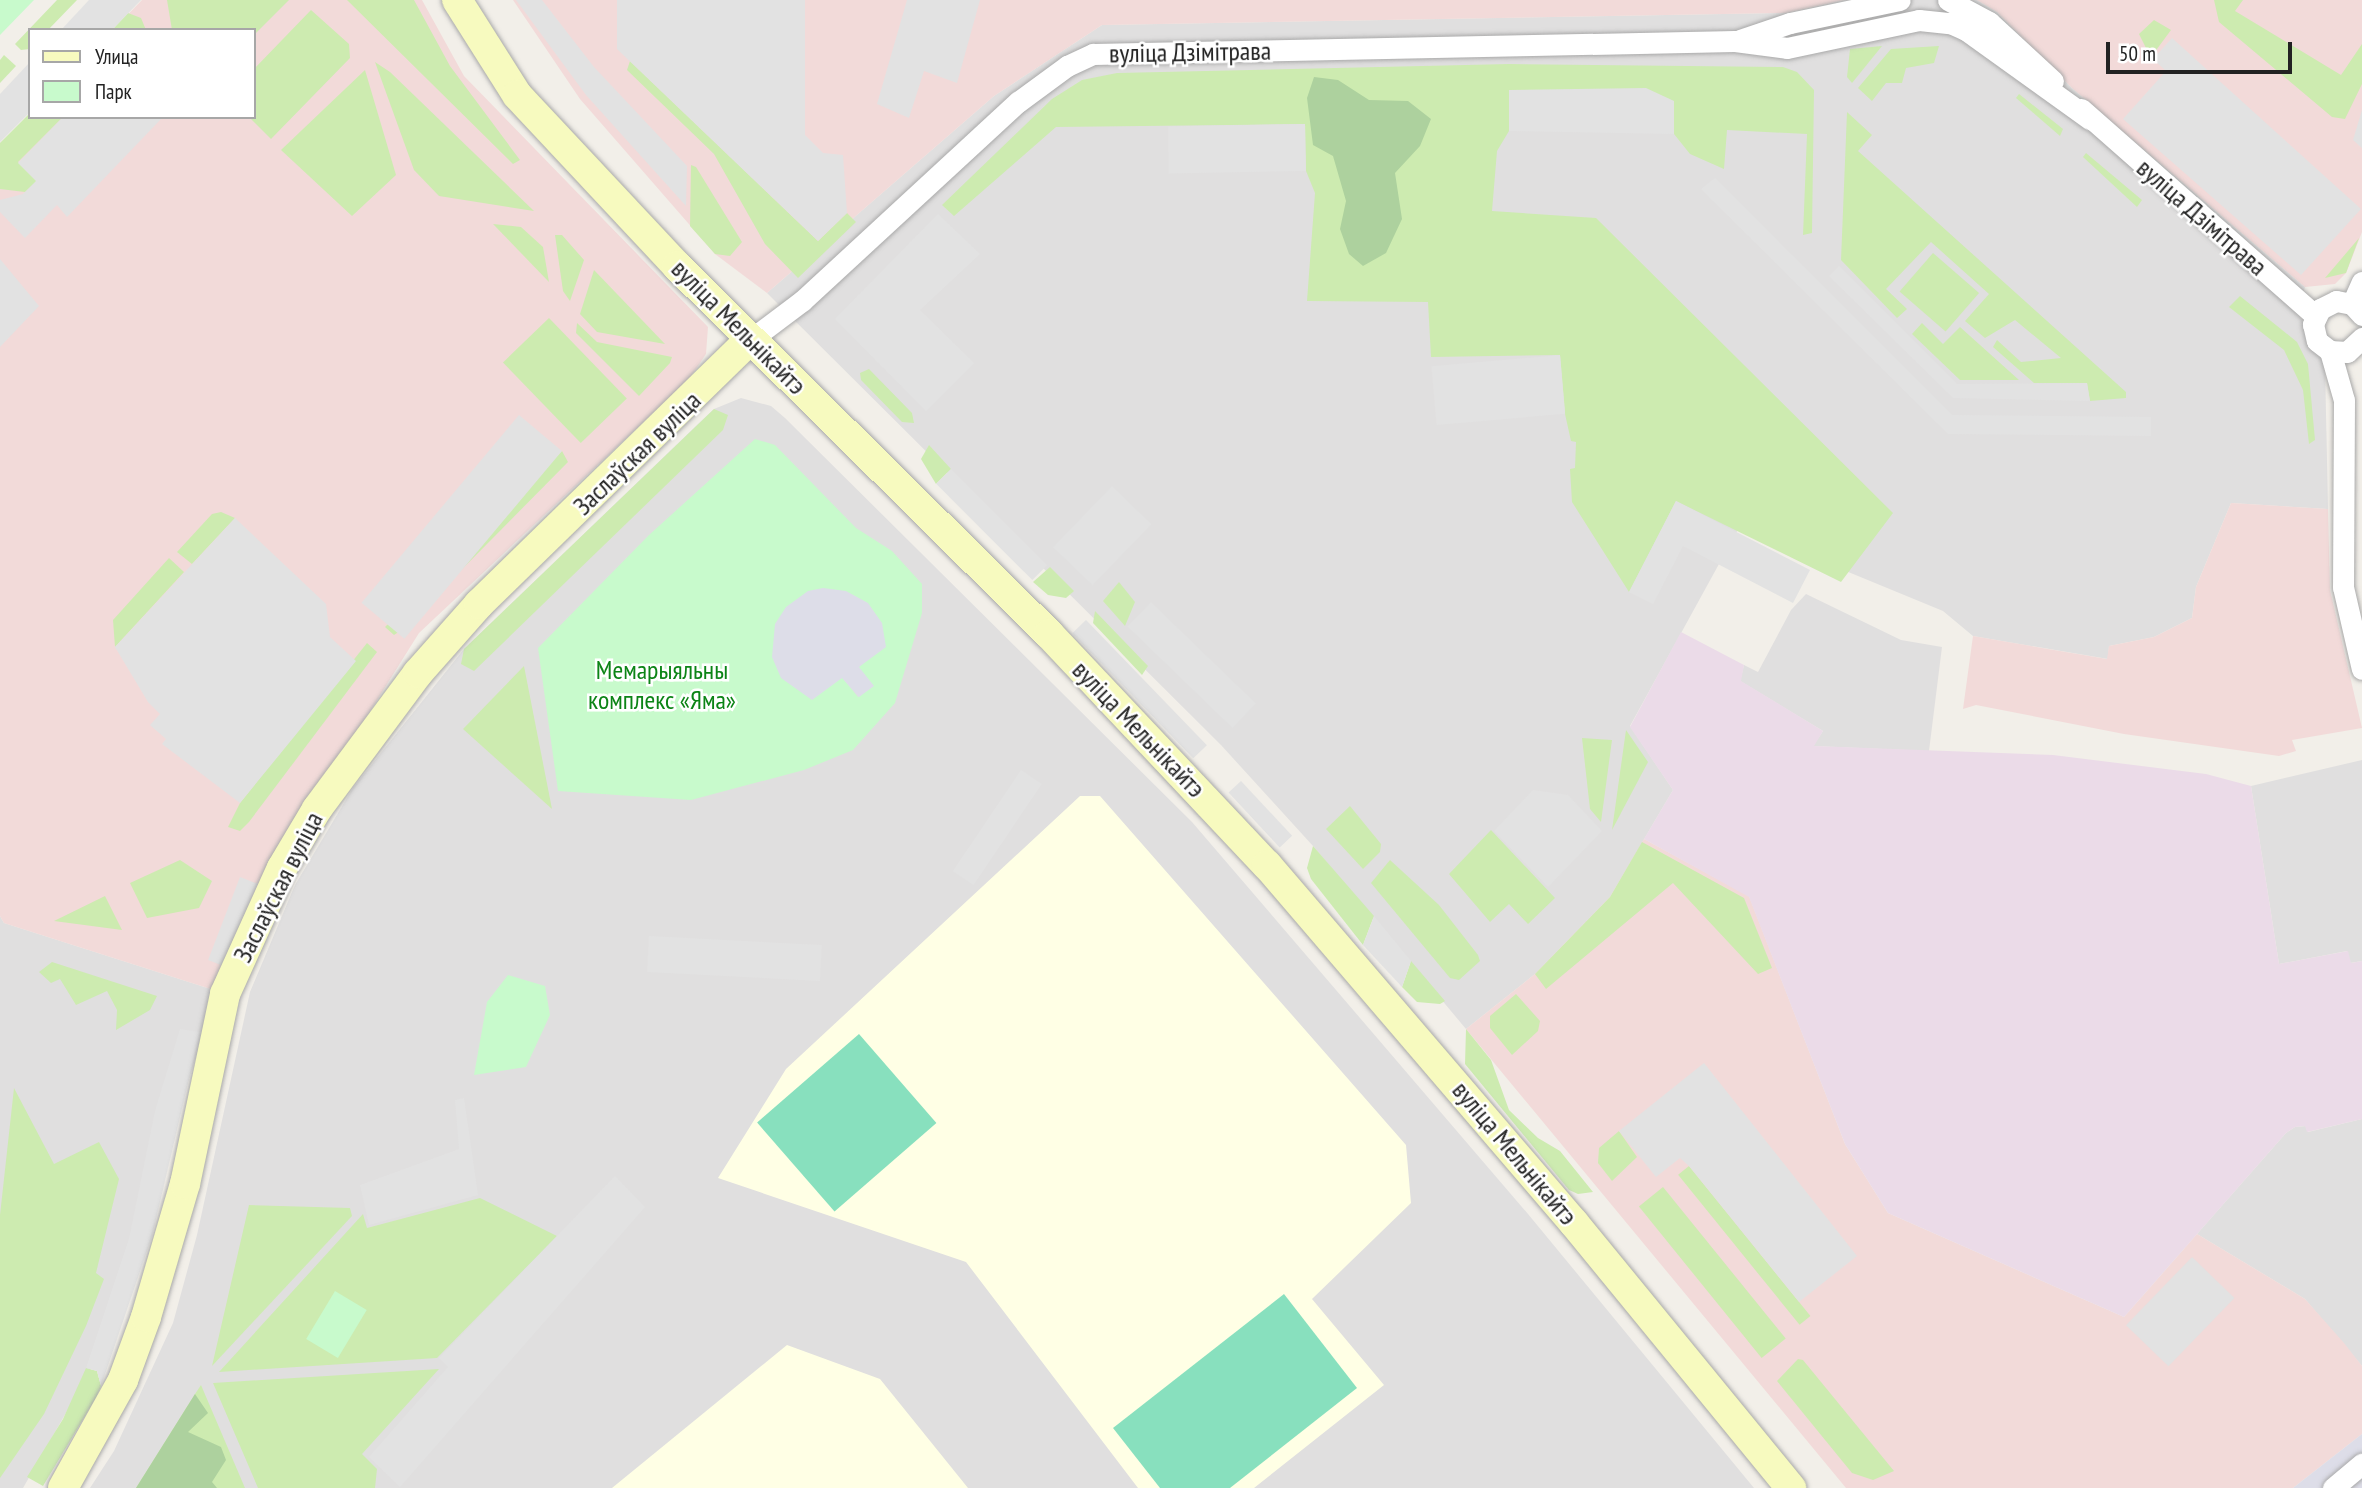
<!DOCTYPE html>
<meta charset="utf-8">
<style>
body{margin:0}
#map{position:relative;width:2362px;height:1488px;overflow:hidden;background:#f2efe9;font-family:"PT Sans Narrow",sans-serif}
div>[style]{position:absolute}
.residential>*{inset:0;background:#e0dfdf}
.commercial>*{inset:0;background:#f2dad9}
.industrial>*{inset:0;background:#ebdbe8}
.education>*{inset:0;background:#ffffe5}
.grass>*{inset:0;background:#cdebb0;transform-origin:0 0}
.forest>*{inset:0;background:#add19e}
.park>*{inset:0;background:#c8facc;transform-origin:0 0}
.pitch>*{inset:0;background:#88e0be;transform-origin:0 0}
.parking>*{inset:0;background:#e2e2e2;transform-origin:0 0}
.plaza>*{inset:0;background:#dddde8}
.roads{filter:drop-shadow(0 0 2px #a9a9a9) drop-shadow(0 0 2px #a9a9a9)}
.minor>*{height:21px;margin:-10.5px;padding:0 10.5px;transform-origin:10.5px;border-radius:10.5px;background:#fff}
.secondary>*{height:30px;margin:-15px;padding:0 15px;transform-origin:15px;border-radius:15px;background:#f7fabf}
span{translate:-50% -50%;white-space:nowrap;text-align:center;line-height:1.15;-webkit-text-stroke:5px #fff;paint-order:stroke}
.street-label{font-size:26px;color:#222}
.park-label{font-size:26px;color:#0c8416}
.legend{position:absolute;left:28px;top:28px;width:228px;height:91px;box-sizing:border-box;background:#fff;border:2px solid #a7a7a7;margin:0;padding:9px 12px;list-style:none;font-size:21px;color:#222}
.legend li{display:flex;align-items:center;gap:14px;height:35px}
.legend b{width:35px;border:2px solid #a7a7a7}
.scale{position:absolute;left:2106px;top:42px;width:186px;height:32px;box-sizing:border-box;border:4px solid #222;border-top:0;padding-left:9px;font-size:21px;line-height:24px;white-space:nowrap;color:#222;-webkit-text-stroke:5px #fff;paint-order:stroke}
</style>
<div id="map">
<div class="residential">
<div style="clip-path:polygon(1844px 0,1977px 0,1997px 12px,2072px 88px,2305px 287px,2297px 311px,2325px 365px,2328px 509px,2231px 503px,2196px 587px,2192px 618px,2154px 637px,2109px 646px,2108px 659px,1973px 636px,1943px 611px,1841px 569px,1747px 513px,1630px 726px,1673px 790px,1610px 897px,1535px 974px,1466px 1029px,1313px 846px,1221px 745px,767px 293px,994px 96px,1102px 25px,1786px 13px)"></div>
<div style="clip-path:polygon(741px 398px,771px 406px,785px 418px,1192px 822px,1528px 1214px,1754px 1488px,90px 1488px,114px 1451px,173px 1323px,197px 1235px,250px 992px,295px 885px,353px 788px,464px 649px,697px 425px,714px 409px)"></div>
<div style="clip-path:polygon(1806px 594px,1901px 640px,1942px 647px,1929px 751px,1813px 746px,1823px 731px,1740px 681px,1744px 665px,1758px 672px,1791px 610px)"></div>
<div style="clip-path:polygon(2362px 760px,2362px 961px,2350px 963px,2347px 951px,2279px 964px,2251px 786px)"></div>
<div style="clip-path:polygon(0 916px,4px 923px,217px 991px,102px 1350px,23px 1488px,0 1488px)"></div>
<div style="clip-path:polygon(2362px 1119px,2362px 1366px,2305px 1299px,2197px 1234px,2286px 1133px,2295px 1127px,2306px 1126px,2308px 1132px)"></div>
</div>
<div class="commercial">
<div style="clip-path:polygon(142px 0,422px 0,464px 76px,708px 327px,706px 354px,689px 379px,419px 633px,282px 852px,217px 991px,4px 923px,0 916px,0 143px,30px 117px,254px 117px,254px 30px,113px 30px)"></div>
<div style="clip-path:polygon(513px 0,1844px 0,1786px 13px,1102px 25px,994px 96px,767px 293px,715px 254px,580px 99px)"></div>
<div style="clip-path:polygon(1977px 0,2362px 0,2362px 232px,2346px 273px,2335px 284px,2305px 287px,2072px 88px,1997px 12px)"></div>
<div style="clip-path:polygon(2231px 503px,2328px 509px,2330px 590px,2362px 728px,2292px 740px,2296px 751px,2279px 756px,2124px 734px,1976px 705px,1963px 709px,1973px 636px,2107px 659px,2109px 646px,2154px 637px,2192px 618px,2196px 587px)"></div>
<div style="clip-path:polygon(1644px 839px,1749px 896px,1845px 1144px,1888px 1213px,2124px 1317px,2197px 1234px,2305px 1299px,2344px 1343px,2362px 1366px,2362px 1434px,2293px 1488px,1846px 1488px,1466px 1029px,1535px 974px,1610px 897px)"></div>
</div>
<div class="industrial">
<div style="clip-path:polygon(1681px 632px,1744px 665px,1741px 681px,1823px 731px,1814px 746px,2053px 755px,2206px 774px,2251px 786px,2279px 964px,2348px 951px,2351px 963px,2362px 961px,2362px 1119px,2307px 1132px,2305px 1126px,2295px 1127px,2286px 1133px,2124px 1317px,1888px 1213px,1845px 1144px,1749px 897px,1644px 839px,1673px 790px,1630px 727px)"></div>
</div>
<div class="education">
<div style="clip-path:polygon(1080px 796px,1100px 796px,1406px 1145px,1411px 1203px,1312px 1299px,1384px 1385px,1254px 1488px,1138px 1488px,966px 1262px,718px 1178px,786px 1069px)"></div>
<div style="clip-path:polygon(787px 1345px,880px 1379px,968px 1488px,612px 1488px)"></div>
</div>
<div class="grass">
<div style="clip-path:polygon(57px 0,77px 0,48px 30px,30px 30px,30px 49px,21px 50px,15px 44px)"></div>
<div style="clip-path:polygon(167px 0,289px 0,254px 35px,254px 30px,172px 30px)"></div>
<div style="clip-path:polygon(347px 0,414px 0,450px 66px,520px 160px,513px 164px)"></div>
<div style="clip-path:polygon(2214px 0,2243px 0,2235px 11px,2341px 75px,2362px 44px,2362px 84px,2345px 119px,2332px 117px,2219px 22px)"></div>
<div style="clip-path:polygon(311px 10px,349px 44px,350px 58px,271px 139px,249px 117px,254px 117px,254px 69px)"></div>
<div style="clip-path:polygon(128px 13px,141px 18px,146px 30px,112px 30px)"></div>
<div style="clip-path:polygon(2154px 20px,2171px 30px,2154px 53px,2146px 48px,2139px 34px)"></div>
<div style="clip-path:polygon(1882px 46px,1852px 83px,1847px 77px,1850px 49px)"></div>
<div style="clip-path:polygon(1939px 46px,1934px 63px,1906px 68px,1902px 83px,1886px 83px,1872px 101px,1858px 88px,1891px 49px)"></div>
<div style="clip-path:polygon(4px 55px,16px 66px,0 83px,0 60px)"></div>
<div style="clip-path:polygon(630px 61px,818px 241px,847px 213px,856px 222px,798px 278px,765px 244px,714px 154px,627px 70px)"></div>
<div style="clip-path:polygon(375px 62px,390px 72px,534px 211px,439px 196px,414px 170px)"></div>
<div style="clip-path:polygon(1509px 64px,1783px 67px,1797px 72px,1814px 90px,1812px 233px,1803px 235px,1807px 134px,1727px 130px,1724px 169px,1690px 154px,1674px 134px,1674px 101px,1510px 90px,1509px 131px,1497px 151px,1492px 211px,1596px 218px,1893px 513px,1841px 582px,1676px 501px,1629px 592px,1572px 502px,1570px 469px,1575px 468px,1576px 442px,1571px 441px,1565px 414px,1560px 355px,1431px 357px,1428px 302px,1307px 301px,1315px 193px,1306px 171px,1305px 124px,1056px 127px,954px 216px,942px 205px,1052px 99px,1082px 80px,1117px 73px)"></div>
<div style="clip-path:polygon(365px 70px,396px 175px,352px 216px,281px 150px)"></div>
<div style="clip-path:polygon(2019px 94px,2063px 129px,2060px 136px,2016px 98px)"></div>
<div style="clip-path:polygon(1847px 112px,1872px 135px,1858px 151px,2126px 392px,2126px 398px,2090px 401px,2087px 383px,2034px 383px,1993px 347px,1997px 340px,2021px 362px,2061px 358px,2015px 320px,1985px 338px,1965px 321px,1989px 294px,1931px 242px,1886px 289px,1907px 309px,1897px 318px,1841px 260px)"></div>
<div style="clip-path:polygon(30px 113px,30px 117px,63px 117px,18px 162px,37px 181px,25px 192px,0 189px,0 143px)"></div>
<div style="clip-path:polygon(2086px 153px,2142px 200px,2137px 207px,2083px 157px)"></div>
<div style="clip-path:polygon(691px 165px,696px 167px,742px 242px,730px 256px,715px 254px,690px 226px)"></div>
<div style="clip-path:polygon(493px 224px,521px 227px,543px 247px,549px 282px)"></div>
<div style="clip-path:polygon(555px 235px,562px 235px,584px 260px,570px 301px,563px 291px)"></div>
<div style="clip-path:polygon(2359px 238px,2346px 273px,2325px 278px)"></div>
<div style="left:1933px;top:253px;width:61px;height:51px;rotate:41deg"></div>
<div style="clip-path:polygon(594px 270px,665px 344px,597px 332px,580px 314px)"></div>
<div style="clip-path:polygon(2240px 296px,2297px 342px,2308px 364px,2315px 440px,2309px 444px,2303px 390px,2284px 350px,2229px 307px)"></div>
<div style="left:549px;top:318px;width:112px;height:64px;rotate:46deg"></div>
<div style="clip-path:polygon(577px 323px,597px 342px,672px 357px,670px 363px,639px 396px,576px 333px)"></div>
<div style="clip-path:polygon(1922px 323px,1943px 344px,1960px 327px,2019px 380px,1960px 380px,1912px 334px)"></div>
<div style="clip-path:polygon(869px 369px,912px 413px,914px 423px,902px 422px,861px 380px,860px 373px)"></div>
<div style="clip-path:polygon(714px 409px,728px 415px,723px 430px,474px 671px,461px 664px,464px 649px)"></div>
<div style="clip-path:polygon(929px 445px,951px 469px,936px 484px,921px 459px)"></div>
<div style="clip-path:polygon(562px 451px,568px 462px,403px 629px,394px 635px,385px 627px)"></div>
<div style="clip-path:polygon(221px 512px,235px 518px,192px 564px,177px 552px,212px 514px)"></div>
<div style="clip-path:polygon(169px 558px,184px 572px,115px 647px,113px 620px)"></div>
<div style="clip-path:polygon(1050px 567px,1074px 591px,1066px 598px,1048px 595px,1033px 582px)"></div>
<div style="clip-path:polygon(1119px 582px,1135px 602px,1125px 626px,1103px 601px)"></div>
<div style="clip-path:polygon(1095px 611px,1148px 666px,1142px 675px,1093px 623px)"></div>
<div style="clip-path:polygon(367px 643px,377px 652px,249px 822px,240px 831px,228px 827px,240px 803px)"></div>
<div style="clip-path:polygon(524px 666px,552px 809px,463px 729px)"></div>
<div style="clip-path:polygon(1626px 730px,1648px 762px,1612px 830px)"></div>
<div style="clip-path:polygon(1582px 738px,1612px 740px,1601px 822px,1590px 809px)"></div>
<div style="clip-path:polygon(1350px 806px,1381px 844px,1380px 852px,1363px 869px,1326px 829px)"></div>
<div style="clip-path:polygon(1491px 830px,1555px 898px,1528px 924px,1509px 904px,1490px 922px,1449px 874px)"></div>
<div style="clip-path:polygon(1642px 842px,1744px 898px,1772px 968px,1758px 974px,1673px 883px,1546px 989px,1535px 974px,1610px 897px)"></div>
<div style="clip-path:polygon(1313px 846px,1374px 916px,1363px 945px,1311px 879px,1307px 868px)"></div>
<div style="clip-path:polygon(180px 860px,212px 881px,199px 908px,147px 918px,130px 883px)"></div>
<div style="clip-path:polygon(1390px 860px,1439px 905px,1478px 955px,1480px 961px,1459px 980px,1450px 978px,1371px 883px)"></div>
<div style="clip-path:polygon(105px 896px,122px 930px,54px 921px)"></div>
<div style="clip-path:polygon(1411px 961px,1445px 1001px,1440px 1004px,1417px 1002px,1402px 987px)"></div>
<div style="clip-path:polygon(52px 962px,157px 996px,150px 1010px,116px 1030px,117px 1010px,107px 991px,76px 1005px,60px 979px,51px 983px,39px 972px)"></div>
<div style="clip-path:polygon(1516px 994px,1540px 1021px,1538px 1031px,1512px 1055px,1490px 1028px,1490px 1016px)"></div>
<div style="clip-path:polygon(1466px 1029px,1491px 1060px,1509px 1110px,1538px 1138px,1560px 1151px,1593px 1192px,1578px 1194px,1569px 1190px,1465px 1064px)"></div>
<div style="clip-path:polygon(14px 1088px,54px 1164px,99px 1142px,119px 1179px,96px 1273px,104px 1279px,86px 1326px,44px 1414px,0 1478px,0 1215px)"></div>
<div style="clip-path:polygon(1619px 1131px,1637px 1157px,1612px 1181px,1598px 1163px,1599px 1148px)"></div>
<div style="left:1689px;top:1166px;width:193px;height:14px;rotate:51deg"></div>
<div style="left:1663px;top:1187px;width:195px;height:31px;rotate:51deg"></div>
<div style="clip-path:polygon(480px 1198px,557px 1236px,437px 1358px,219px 1372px,363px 1214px,367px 1228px)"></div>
<div style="clip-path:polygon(249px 1205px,350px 1208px,352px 1216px,212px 1366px)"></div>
<div style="clip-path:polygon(1798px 1359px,1803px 1360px,1894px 1471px,1873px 1480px,1852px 1473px,1777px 1381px)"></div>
<div style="clip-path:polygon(86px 1368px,97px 1371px,101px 1386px,97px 1396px,43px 1486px,27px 1477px,63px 1419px)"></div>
<div style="clip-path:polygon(439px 1369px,362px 1454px,377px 1469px,375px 1488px,258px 1488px,213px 1383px)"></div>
<div style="clip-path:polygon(201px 1385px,245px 1488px,136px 1488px,195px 1394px)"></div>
</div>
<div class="forest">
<div style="clip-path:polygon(1314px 77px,1338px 80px,1369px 100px,1408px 101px,1431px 119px,1420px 146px,1395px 173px,1402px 219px,1386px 253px,1363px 266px,1349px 254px,1340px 229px,1346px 201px,1333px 156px,1313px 145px,1307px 98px)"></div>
<div style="clip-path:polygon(195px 1394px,208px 1413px,188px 1432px,221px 1447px,226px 1460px,212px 1482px,217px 1488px,136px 1488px)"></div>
</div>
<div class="park">
<div style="clip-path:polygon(0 0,34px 0,0 35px)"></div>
<div style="clip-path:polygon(evenodd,755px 439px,775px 445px,856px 528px,892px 551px,922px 584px,922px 613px,895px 703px,853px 750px,804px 770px,691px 800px,558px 791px,538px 648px,649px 535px,755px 439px,842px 677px,873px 686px,858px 697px,842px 677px)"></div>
<div style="clip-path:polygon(508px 975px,545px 986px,550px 1015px,526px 1067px,474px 1075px,487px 1002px)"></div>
<div style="left:335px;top:1291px;width:37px;height:56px;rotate:31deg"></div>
</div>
<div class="pitch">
<div style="left:859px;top:1034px;width:118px;height:135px;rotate:49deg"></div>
<div style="clip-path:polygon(1284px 1294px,1357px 1388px,1230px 1488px,1160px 1488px,1113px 1428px)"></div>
</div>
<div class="parking">
<div style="clip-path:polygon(89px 0,141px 0,112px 30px,61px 30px)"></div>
<div style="clip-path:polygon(516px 0,542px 0,594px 67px,687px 166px,686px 206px,586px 95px)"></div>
<div style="clip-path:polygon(617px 0,805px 0,805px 135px,823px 153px,843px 155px,847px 213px,818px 241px,617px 49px)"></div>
<div style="clip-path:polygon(907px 0,980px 0,957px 83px,924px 71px,909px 118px,877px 104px)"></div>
<div style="clip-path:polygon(2172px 38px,2361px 209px,2301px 275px,2123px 119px,2166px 71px,2153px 59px)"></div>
<div style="clip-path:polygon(30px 62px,30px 112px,0 142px,0 94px)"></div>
<div style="clip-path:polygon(1646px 88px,1674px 101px,1674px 134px,1509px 131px,1509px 90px)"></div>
<div style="clip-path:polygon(2362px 110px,2362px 148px,2353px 140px)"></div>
<div style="clip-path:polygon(63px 117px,163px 117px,67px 217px,57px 205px,25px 238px,0 212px,0 200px,23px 194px,36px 181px,18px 163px)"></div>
<div style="left:1305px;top:124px;width:47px;height:137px;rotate:89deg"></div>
<div style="clip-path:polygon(1715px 178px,1952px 415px,2151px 417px,2151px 436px,1948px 434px,1701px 189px)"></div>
<div style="clip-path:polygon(938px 214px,980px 254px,920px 310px,974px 363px,926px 411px,835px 319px)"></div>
<div style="clip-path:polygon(0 259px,39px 306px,0 347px)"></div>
<div style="clip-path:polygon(1839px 266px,1957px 384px,2087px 383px,2090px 401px,1953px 398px,1829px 276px)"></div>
<div style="left:1560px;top:355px;width:59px;height:129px;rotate:85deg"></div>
<div style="left:519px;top:415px;width:56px;height:245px;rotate:40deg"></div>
<div style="left:951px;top:469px;width:136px;height:21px;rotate:45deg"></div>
<div style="left:1112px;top:486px;width:55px;height:85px;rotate:44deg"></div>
<div style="clip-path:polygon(1676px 501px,1810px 570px,1793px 603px,1683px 546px,1653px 604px,1629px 592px)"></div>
<div style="clip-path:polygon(235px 518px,326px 604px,330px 637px,356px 661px,240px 803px,162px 744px,166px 739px,150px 725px,160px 714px,148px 702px,115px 647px)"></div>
<div style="left:1151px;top:602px;width:146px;height:34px;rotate:44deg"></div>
<div style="left:1086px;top:620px;width:174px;height:19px;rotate:46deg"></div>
<div style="left:1021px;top:770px;width:25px;height:122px;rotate:34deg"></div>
<div style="left:1241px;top:781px;width:75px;height:17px;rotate:47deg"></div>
<div style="clip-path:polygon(1533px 790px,1568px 795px,1602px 831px,1548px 887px,1494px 831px)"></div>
<div style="left:240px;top:877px;width:19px;height:89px;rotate:21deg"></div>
<div style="clip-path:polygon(1374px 916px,1411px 961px,1402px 987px,1363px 945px)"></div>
<div style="left:649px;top:936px;width:173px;height:36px;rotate:3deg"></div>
<div style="clip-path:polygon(180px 1029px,200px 1032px,152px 1236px,101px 1386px,97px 1371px,86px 1368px,129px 1239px,155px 1111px)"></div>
<div style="clip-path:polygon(1704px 1063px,1857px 1256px,1799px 1302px,1689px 1166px,1680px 1158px,1656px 1177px,1619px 1131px)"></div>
<div style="clip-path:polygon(464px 1098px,478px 1195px,369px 1225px,360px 1185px,459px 1149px,455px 1100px)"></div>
<div style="clip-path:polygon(615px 1176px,645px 1207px,400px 1487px,369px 1457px,448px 1367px,439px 1358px)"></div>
<div style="left:2192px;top:1257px;width:59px;height:95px;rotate:44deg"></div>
</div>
<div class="plaza">
<div style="clip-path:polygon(823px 588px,846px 591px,868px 603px,882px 623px,886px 647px,859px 667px,874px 686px,859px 697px,842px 678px,812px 700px,781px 678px,772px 657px,775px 624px,786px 607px,808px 591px)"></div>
<div style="clip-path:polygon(2362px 1434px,2362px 1488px,2293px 1488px)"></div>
</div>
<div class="roads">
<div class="minor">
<div style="left:1948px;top:0;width:47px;rotate:28.2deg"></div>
<div style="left:1989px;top:22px;width:87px;rotate:42.7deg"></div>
<div style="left:1740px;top:40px;width:53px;rotate:-18.8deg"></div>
<div style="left:1790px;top:23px;width:112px;rotate:-11.8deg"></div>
<div style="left:2081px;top:109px;width:312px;rotate:41.4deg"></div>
<div style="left:2352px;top:304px;width:24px;rotate:-66deg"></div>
<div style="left:2362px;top:315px;width:15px;rotate:-132deg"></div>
<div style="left:2352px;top:304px;width:16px;rotate:-169deg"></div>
<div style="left:2336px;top:301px;width:18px;rotate:153deg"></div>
<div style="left:2320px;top:309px;width:17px;rotate:115deg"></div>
<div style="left:2313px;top:324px;width:17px;rotate:77deg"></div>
<div style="left:2317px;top:341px;width:16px;rotate:38deg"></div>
<div style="left:2330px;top:351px;width:17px;rotate:3deg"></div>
<div style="left:2347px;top:352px;width:21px;rotate:-43deg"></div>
<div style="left:750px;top:340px;width:65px;rotate:-36.9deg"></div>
<div style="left:802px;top:301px;width:294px;rotate:-42.7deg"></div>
<div style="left:1018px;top:102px;width:61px;rotate:-36.3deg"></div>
<div style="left:1067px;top:66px;width:29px;rotate:-25deg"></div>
<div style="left:1093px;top:54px;width:642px;rotate:-1.16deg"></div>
<div style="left:1735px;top:41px;width:52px;rotate:7.7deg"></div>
<div style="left:1787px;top:48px;width:135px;rotate:-12deg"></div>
<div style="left:1919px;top:20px;width:31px;rotate:6deg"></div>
<div style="left:1950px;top:23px;width:17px;rotate:24deg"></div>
<div style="left:1966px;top:30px;width:153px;rotate:35.7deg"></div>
<div style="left:2330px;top:351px;width:51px;rotate:74.1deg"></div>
<div style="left:2344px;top:400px;width:187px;rotate:90.3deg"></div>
<div style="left:2343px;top:587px;width:84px;rotate:77deg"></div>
<div style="left:2333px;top:1488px;width:38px;rotate:-40deg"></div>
</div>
<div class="secondary">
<div style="left:457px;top:0;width:112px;rotate:57.7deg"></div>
<div style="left:517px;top:95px;width:234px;rotate:46.9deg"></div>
<div style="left:677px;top:266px;width:523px;rotate:44.69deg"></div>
<div style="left:1049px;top:634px;width:318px;rotate:46.7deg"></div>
<div style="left:1267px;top:865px;width:472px;rotate:49.4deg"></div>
<div style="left:1574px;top:1223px;width:343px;rotate:50.7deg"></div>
<div style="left:63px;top:1488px;width:124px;rotate:-60.9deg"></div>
<div style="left:123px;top:1380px;width:67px;rotate:-69.9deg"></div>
<div style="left:146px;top:1317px;width:139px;rotate:-73.7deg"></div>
<div style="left:185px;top:1184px;width:194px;rotate:-78.1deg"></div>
<div style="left:225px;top:994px;width:138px;rotate:-65.7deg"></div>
<div style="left:282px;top:868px;width:69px;rotate:-59.3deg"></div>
<div style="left:317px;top:809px;width:169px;rotate:-53.4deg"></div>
<div style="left:418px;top:673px;width:92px;rotate:-48.5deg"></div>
<div style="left:479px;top:604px;width:378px;rotate:-44.3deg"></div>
</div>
</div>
<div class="street-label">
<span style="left:1190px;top:52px;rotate:-1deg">вуліца Дзімітрава</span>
<span style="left:2202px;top:217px;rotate:41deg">вуліца Дзімітрава</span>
<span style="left:739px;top:327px;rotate:45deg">вуліца Мельнікайтэ</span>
<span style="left:637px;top:453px;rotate:-44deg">Заслаўская вуліца</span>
<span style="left:1139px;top:729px;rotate:46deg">вуліца Мельнікайтэ</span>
<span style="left:278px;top:887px;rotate:-63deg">Заслаўская вуліца</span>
<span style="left:1515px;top:1153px;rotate:50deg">вуліца Мельнікайтэ</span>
</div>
<div class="park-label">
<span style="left:662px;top:685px">Мемарыяльны<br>комплекс «Яма»</span>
</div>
<ul class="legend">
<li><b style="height:9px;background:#f7fabf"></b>Улица</li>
<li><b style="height:19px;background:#c8facc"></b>Парк</li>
</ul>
<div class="scale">50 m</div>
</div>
